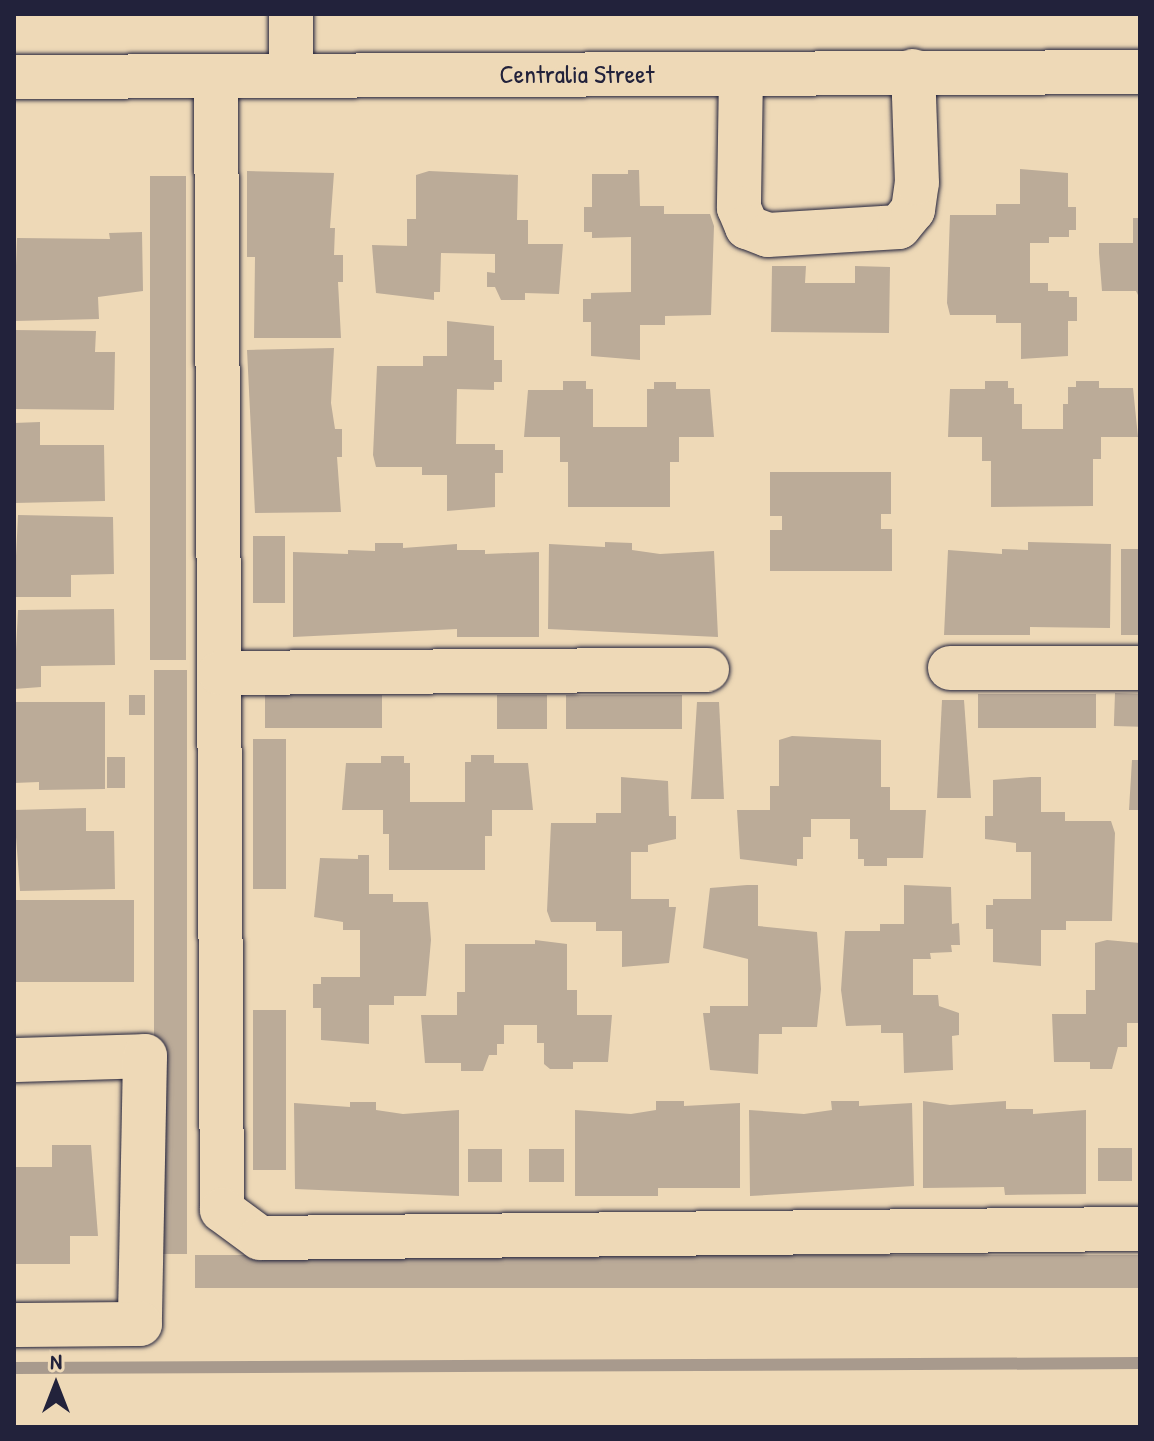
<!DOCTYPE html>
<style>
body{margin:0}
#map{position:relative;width:1154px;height:1441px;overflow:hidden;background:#eed9b7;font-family:"Patrick Hand",sans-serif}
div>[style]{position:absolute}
.stream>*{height:12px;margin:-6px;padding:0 6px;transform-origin:6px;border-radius:6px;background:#a89a8d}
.building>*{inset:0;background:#bbab98;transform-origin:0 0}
.roads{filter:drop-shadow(0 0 2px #22223b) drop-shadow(0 0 2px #22223b)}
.minor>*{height:44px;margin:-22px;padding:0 22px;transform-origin:22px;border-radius:22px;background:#eed9b7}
.major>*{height:44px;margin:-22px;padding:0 22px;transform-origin:22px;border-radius:22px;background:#eed9b7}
span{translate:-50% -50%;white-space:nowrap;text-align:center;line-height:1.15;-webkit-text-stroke:7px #eed9b7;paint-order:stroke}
.street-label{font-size:26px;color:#22223b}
.frame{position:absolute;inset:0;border:16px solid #22223b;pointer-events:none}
.north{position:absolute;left:16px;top:1345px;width:80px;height:80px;-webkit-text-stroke:6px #eed9b7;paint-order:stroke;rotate:0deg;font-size:22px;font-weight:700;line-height:32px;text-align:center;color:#22223b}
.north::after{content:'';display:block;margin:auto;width:28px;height:36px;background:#22223b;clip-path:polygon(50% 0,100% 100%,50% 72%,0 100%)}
</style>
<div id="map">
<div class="stream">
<div style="left:14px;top:1368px;width:1126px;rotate:-0.25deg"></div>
</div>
<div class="building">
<div style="clip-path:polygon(1020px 169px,1068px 173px,1068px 207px,1076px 207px,1076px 230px,1069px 230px,1069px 237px,1049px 237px,1049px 243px,1030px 243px,1030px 283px,1048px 283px,1048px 291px,1069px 291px,1069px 297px,1077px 297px,1077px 321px,1068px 321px,1068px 356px,1021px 359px,1021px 323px,996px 323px,996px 315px,950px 315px,947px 303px,950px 215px,996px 215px,996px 204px,1020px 204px)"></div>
<div style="clip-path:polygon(628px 170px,639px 170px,640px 206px,664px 206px,664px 214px,710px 214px,714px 226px,711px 315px,665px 316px,665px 325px,640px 325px,640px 360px,591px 356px,591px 322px,583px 322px,583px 299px,591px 299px,591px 293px,631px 292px,631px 237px,592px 238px,592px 232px,584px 232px,584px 207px,592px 207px,592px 174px,628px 174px)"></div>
<div style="clip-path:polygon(247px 171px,334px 173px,330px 228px,335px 228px,334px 255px,343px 255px,343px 282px,338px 282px,341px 338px,254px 338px,255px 257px,247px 257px)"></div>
<div style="clip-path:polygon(429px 171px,518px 175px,517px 220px,528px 220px,528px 244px,563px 244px,559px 294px,525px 293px,525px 300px,501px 300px,495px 287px,487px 287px,487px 272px,495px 273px,495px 254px,441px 253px,440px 292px,434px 292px,434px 300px,376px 293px,372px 245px,407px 246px,407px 219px,416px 219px,416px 175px)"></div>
<div style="left:186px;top:176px;width:484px;height:36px;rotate:90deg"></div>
<div style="clip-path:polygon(1133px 218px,1140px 218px,1140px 299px,1136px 291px,1102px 291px,1099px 253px,1099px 243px,1133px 243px)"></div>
<div style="clip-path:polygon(142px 232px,143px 291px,98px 297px,99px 319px,14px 321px,17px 238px,110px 239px,109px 233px)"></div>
<div style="clip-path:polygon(772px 266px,806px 266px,805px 283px,855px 283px,855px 266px,890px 267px,889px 333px,771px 332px)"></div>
<div style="clip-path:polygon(447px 321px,494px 326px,494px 360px,502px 360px,502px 382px,494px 382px,494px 390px,457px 389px,456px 444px,495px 444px,495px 450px,503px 450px,503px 473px,495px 473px,495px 507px,447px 511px,447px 475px,422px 475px,422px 467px,376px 467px,373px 455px,377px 366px,423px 366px,423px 356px,447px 356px)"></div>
<div style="clip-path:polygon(14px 330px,96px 331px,95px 352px,115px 352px,114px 410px,15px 409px)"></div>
<div style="clip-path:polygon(334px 348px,331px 403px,335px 429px,342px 429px,342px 457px,337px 457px,341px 512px,255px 513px,247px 350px)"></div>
<div style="clip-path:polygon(563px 381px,586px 381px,586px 389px,593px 389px,593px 427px,647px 427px,647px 389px,654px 389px,654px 382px,676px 382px,676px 389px,710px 389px,714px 437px,679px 437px,679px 462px,670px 462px,670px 507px,568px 507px,568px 462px,560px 462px,560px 437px,524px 437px,528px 390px,563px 390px)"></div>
<div style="clip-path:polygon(985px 381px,1008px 381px,1008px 388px,1014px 388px,1014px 404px,1022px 404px,1022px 429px,1063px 429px,1063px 404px,1068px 404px,1068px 387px,1076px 387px,1076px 381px,1099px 381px,1099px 388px,1133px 388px,1138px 437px,1101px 437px,1101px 459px,1093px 459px,1093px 506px,991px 507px,991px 461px,982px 461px,982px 437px,948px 437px,950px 389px,985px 389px)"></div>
<div style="clip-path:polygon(40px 422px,40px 445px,104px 445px,105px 501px,14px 503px,14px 423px)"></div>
<div style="clip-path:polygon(770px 472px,891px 472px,891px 514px,881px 514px,881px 529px,892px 529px,892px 571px,770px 571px,770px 530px,782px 530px,782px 516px,770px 516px)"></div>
<div style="clip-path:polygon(18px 515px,113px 517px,114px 574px,71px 575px,71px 597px,14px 597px)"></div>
<div style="left:253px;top:536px;width:32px;height:67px"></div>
<div style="clip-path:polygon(605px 542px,632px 543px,632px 550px,660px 554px,714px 551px,718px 637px,548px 629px,549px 544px,605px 547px)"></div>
<div style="clip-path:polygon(1028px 542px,1111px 544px,1110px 628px,1030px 627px,1030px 635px,944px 635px,948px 550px,1002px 554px,1002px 549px,1028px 550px)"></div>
<div style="clip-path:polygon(375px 543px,403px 543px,403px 548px,457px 544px,457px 550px,485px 550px,485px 554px,539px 552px,539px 637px,457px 637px,457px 629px,293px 637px,293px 552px,348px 554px,348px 550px,375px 551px)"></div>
<div style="left:1140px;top:549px;width:86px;height:19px;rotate:90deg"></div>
<div style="clip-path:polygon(114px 609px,115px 665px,41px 666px,41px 687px,14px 689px,18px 610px)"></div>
<div style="left:154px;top:670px;width:33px;height:584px"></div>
<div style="left:1115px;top:693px;width:25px;height:33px;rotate:2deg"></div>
<div style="left:978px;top:694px;width:118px;height:34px"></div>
<div style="left:129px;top:695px;width:16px;height:20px"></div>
<div style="left:265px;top:695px;width:117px;height:33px"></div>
<div style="left:497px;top:695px;width:50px;height:34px"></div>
<div style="left:566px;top:695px;width:116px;height:34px"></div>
<div style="clip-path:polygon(942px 700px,964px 700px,971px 798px,937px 798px)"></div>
<div style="clip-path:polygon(14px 702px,105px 702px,105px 789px,39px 790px,39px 782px,14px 783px)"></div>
<div style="clip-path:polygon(697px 702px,719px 702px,724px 799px,691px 799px)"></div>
<div style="clip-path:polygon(792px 736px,881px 740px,881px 787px,890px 787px,890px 810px,926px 810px,923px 858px,887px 858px,887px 866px,864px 866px,864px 859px,858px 859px,858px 839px,850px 839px,850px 819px,811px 819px,811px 837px,803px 837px,803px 859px,797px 859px,797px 866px,740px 859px,737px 810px,770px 810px,770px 786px,779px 786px,779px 740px)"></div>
<div style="left:253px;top:739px;width:33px;height:150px"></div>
<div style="clip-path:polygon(471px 755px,494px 755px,494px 763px,528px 763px,533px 810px,492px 810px,492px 836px,485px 836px,485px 870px,389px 870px,389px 834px,383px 834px,383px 810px,342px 810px,346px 763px,381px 763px,381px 756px,404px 756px,404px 763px,410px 763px,410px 802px,465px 802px,465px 762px,471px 762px)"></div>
<div style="left:107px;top:757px;width:18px;height:31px"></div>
<div style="clip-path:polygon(1132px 760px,1140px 760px,1140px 810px,1129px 810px)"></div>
<div style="clip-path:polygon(621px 777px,668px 781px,669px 816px,676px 816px,676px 839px,648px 845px,648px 852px,631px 852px,631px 899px,669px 899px,669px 907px,676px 907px,669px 963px,622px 967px,622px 931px,596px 931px,596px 922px,551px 922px,547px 911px,551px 823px,596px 823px,596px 813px,621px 813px)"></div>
<div style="clip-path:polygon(1031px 777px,1041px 777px,1041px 812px,1065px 812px,1065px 821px,1111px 821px,1115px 833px,1112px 921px,1066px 921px,1066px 930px,1041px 930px,1041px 966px,993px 962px,993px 929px,986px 929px,986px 905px,993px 905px,993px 899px,1031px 899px,1031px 852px,1016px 852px,1016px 843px,985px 839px,985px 816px,993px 816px,993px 780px)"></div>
<div style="clip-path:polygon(86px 808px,86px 831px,114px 831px,115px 889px,20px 891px,14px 810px)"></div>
<div style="clip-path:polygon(358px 855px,369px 855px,369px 894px,393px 894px,393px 902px,428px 902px,431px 940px,426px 996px,394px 996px,394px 1005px,369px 1005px,369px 1044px,321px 1040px,321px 1008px,313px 1008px,313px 984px,321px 984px,321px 977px,360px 977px,360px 930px,343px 930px,343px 922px,314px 917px,320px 858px,358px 859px)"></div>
<div style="clip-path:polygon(747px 885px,758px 885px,758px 926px,817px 932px,821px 989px,817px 1027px,782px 1027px,782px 1034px,759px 1034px,758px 1074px,710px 1070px,703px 1013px,710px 1013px,710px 1006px,748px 1006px,748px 959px,703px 948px,710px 888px)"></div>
<div style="clip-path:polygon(904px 885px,951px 887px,952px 924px,959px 923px,960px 945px,951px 945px,952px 952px,930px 953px,931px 959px,913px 959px,913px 995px,938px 995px,939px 1006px,959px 1013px,959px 1035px,952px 1036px,953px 1070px,904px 1073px,903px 1033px,881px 1033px,881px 1025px,846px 1026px,841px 990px,845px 931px,880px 931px,880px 924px,904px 924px)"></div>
<div style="left:14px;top:900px;width:120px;height:82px"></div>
<div style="clip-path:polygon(535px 940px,567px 944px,567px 990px,577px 990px,577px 1015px,612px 1015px,608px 1062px,573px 1062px,573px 1069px,550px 1069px,544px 1064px,544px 1043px,537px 1043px,537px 1025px,504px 1025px,504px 1044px,497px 1044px,497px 1055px,489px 1055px,483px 1071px,461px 1071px,461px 1063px,425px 1063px,421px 1015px,457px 1015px,457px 992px,465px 992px,465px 944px,535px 944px)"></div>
<div style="clip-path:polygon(1107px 940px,1140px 943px,1140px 1023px,1127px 1023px,1127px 1047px,1118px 1047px,1112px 1069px,1090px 1069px,1090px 1062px,1054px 1062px,1052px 1014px,1086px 1014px,1086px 990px,1095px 990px,1095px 943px)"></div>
<div style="left:253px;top:1010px;width:33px;height:160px"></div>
<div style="clip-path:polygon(656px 1101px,684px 1101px,684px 1106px,740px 1103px,740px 1188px,658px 1188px,658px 1196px,575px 1196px,575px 1110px,631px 1114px,656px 1110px)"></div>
<div style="clip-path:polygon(831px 1101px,859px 1101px,859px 1106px,912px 1103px,914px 1186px,750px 1196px,749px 1110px,804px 1114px,832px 1110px)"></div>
<div style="clip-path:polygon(923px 1101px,950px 1105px,1006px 1101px,1006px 1109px,1033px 1109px,1033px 1114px,1086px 1110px,1086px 1194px,1005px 1195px,1004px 1187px,923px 1188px)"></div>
<div style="clip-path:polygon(350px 1102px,376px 1102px,376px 1110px,403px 1114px,459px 1110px,459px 1196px,295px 1189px,294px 1103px,350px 1107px)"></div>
<div style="clip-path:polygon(52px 1145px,91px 1145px,98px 1236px,70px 1236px,70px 1264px,14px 1264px,14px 1167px,52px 1167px)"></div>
<div style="left:1098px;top:1148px;width:34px;height:33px"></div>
<div style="left:468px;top:1149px;width:34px;height:33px"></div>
<div style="left:529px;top:1149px;width:35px;height:33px"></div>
<div style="left:1140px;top:1255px;width:33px;height:945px;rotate:90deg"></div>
</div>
<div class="roads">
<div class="minor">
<div style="left:291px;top:14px;width:61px;rotate:90deg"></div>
<div style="left:741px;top:74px;width:134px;rotate:90.9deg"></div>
<div style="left:739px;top:208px;width:21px;rotate:67deg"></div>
<div style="left:747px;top:227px;width:22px;rotate:21deg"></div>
<div style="left:768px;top:235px;width:131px;rotate:-3.5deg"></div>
<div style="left:899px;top:227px;width:22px;rotate:-51deg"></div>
<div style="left:913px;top:210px;width:27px;rotate:-82deg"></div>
<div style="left:917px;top:183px;width:112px;rotate:-92deg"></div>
<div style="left:216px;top:76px;width:1134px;rotate:89.7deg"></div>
<div style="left:222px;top:1210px;width:47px;rotate:36.4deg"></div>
<div style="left:260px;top:1238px;width:880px;rotate:-0.59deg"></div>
<div style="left:950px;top:668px;width:190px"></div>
<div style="left:220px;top:673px;width:487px;rotate:-0.4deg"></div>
<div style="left:14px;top:1060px;width:131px;rotate:-1.7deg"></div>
<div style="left:145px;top:1056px;width:268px;rotate:91.1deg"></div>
<div style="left:140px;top:1324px;width:126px;rotate:179.5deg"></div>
</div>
<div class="major">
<div style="left:14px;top:77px;width:1126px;rotate:-0.25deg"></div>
</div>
</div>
<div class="street-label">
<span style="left:577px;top:74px">Centralia Street</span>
</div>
<div class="frame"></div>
<div class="north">N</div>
</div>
